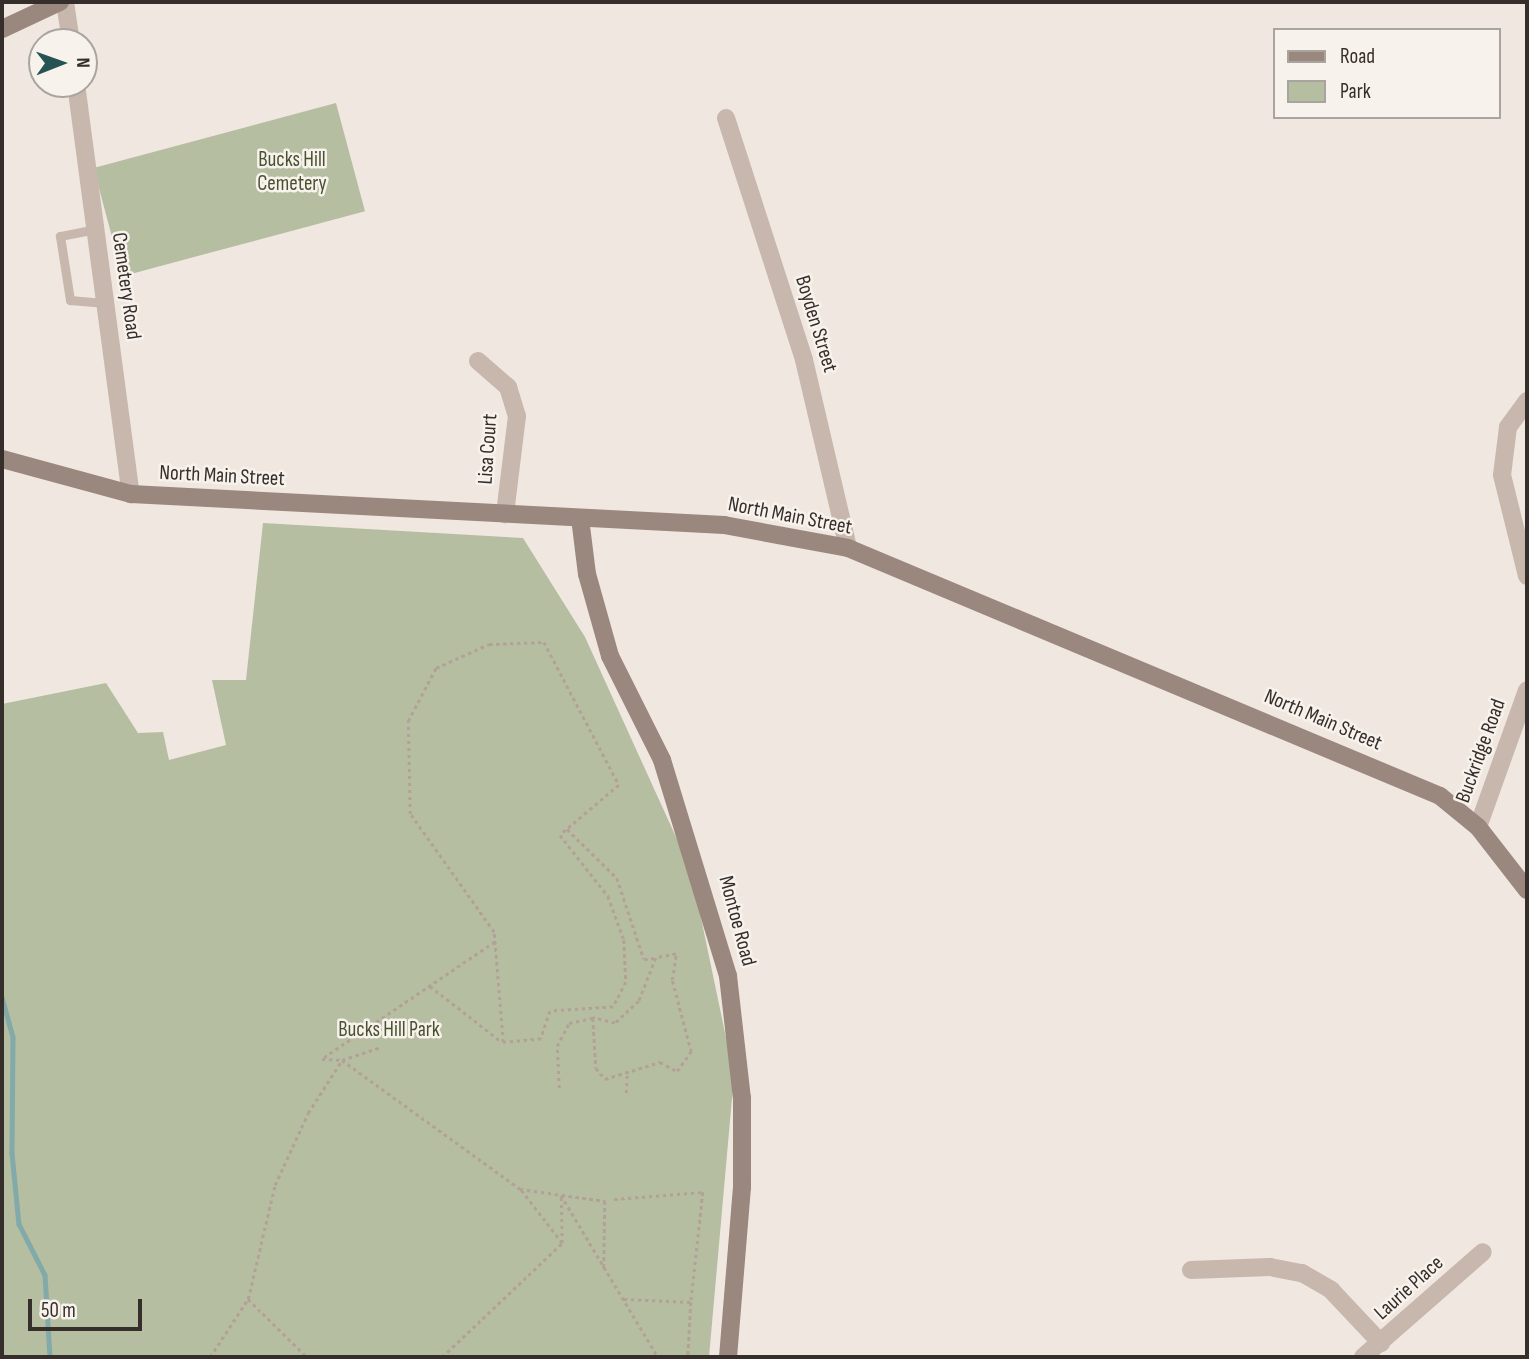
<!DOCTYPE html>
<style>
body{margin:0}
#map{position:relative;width:1529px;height:1359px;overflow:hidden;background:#f0e7e0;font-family:"Sofia Sans Condensed",sans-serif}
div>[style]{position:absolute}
.green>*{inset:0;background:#b6bea1;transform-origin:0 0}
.stream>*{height:4.5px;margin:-2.25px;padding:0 2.25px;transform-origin:2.25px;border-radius:2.25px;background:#82aaa9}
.path>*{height:2.5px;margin-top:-1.25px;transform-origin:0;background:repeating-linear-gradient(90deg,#b3a197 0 3.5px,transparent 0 7px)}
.lane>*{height:9px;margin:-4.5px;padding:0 4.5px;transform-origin:4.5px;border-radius:4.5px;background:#c7b7ad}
.street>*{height:18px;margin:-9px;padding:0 9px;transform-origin:9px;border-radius:9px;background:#c7b7ad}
.secondary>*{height:18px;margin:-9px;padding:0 9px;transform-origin:9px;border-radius:9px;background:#9a877e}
span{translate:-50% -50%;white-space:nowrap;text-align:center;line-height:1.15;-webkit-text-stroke:5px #f8f2ec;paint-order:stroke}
.park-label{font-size:21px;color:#485231}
.street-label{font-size:21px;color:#362e2b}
.frame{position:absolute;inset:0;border:4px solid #362e2b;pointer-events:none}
.legend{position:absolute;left:1273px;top:28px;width:228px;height:91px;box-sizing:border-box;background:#f8f2ec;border:2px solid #aaa49f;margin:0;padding:9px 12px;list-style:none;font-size:21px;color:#362e2b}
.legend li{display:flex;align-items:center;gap:14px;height:35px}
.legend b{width:35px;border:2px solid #aaa49f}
.north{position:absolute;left:28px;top:28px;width:70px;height:70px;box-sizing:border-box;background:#f8f2ec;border:2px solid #aaa49f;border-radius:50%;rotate:89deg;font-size:19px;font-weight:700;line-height:28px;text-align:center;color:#362e2b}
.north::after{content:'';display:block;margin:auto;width:24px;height:32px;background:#255353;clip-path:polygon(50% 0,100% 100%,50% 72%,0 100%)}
.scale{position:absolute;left:28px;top:1299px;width:114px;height:32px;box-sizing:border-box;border:4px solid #362e2b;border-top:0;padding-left:9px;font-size:21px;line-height:24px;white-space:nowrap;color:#362e2b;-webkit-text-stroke:5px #f8f2ec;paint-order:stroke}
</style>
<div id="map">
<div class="green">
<div style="left:336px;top:103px;width:112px;height:251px;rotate:75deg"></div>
<div style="clip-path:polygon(263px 523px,523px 538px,585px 637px,691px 870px,734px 1076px,709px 1357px,2px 1357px,2px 704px,106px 683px,138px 733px,163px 732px,169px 760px,226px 745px,212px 680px,246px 680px)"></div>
</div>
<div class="stream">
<div style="left:2px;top:997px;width:41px;rotate:74.6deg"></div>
<div style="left:13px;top:1037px;width:116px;rotate:90.5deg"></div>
<div style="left:12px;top:1153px;width:71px;rotate:84.4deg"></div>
<div style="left:19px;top:1224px;width:57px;rotate:63deg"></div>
<div style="left:45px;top:1275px;width:82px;rotate:86.5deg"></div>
</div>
<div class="path">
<div style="left:544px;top:642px;width:161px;rotate:62.3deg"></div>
<div style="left:619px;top:785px;width:77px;rotate:139.7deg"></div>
<div style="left:560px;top:835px;width:78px;rotate:51.8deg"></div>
<div style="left:608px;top:896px;width:47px;rotate:70deg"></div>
<div style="left:624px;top:940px;width:42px;rotate:87.3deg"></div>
<div style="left:626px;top:982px;width:28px;rotate:117deg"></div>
<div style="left:613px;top:1007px;width:63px;rotate:176.4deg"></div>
<div style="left:550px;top:1011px;width:29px;rotate:108deg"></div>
<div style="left:541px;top:1039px;width:38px;rotate:175deg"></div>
<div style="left:503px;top:1042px;width:110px;rotate:-94.7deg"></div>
<div style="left:494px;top:932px;width:145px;rotate:-125.4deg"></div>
<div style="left:410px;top:814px;width:93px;rotate:-91.2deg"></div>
<div style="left:408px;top:721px;width:60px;rotate:-62.2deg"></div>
<div style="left:436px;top:668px;width:58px;rotate:-24.4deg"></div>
<div style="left:489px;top:644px;width:55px;rotate:-2.1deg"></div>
<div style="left:567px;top:829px;width:70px;rotate:44.4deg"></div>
<div style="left:617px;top:878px;width:85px;rotate:71.6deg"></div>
<div style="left:644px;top:959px;width:12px;rotate:-5deg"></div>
<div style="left:495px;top:942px;width:209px;rotate:145.9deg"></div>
<div style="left:322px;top:1059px;width:20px;rotate:3deg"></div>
<div style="left:342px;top:1060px;width:220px;rotate:35.9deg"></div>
<div style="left:520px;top:1189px;width:86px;rotate:8deg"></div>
<div style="left:605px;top:1201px;width:67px;rotate:90.9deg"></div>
<div style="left:430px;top:986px;width:91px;rotate:37.9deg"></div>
<div style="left:559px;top:1088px;width:42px;rotate:-92.7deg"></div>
<div style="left:557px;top:1046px;width:26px;rotate:-62deg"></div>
<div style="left:569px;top:1023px;width:25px;rotate:-12deg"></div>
<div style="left:593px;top:1018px;width:50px;rotate:86.6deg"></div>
<div style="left:596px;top:1068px;width:14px;rotate:51deg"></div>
<div style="left:605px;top:1079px;width:58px;rotate:-17.2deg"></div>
<div style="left:660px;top:1062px;width:19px;rotate:28deg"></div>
<div style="left:677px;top:1071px;width:24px;rotate:-54deg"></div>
<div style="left:691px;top:1052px;width:74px;rotate:-104.8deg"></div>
<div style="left:672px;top:980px;width:26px;rotate:-81deg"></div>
<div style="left:676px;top:954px;width:20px;rotate:169deg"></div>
<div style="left:656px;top:958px;width:46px;rotate:111.6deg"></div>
<div style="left:639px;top:1001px;width:33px;rotate:137deg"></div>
<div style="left:615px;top:1023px;width:23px;rotate:-167deg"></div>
<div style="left:626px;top:1093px;width:22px;rotate:-87deg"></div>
<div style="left:614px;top:1199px;width:89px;rotate:-4.5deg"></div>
<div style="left:703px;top:1192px;width:111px;rotate:96.2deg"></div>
<div style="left:562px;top:1243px;width:48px;rotate:-91.2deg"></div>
<div style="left:561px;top:1195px;width:189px;rotate:59.1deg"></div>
<div style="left:248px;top:1299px;width:83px;rotate:44.5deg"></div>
<div style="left:624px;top:1299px;width:67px;rotate:2.6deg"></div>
<div style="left:691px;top:1302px;width:55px;rotate:93.1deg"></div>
<div style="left:210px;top:1357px;width:69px;rotate:-56.8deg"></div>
<div style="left:248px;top:1299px;width:117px;rotate:-76.7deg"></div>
<div style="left:275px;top:1185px;width:79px;rotate:-65.4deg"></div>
<div style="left:308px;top:1113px;width:63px;rotate:-57.3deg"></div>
<div style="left:342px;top:1060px;width:41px;rotate:-18.4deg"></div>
<div style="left:442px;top:1357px;width:166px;rotate:-43.5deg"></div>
<div style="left:562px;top:1243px;width:68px;rotate:-127.9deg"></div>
</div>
<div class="lane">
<div style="left:96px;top:229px;width:37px;rotate:169deg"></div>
<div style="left:60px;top:236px;width:65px;rotate:81.1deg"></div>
<div style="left:70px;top:300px;width:36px;rotate:5deg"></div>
</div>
<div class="street">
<div style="left:65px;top:2px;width:40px;rotate:81.5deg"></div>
<div style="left:76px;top:84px;width:414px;rotate:82.4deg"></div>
<div style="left:726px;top:118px;width:254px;rotate:72.1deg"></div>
<div style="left:804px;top:360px;width:193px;rotate:76.8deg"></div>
<div style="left:478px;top:361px;width:40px;rotate:41deg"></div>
<div style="left:508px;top:387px;width:30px;rotate:73deg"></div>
<div style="left:517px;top:416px;width:99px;rotate:97deg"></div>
<div style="left:1527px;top:401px;width:32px;rotate:126deg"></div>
<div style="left:1508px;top:427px;width:48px;rotate:97.1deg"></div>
<div style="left:1502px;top:475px;width:104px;rotate:76.1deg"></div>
<div style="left:1478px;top:827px;width:145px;rotate:-70.3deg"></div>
<div style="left:1191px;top:1270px;width:79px;rotate:-2.2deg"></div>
<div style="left:1270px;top:1267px;width:33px;rotate:11deg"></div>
<div style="left:1302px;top:1273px;width:34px;rotate:30deg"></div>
<div style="left:1331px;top:1290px;width:73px;rotate:46.7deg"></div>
<div style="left:1363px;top:1357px;width:159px;rotate:-41.2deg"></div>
</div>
<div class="secondary">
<div style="left:2px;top:29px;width:64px;rotate:-25deg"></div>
<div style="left:2px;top:459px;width:134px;rotate:15.2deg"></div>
<div style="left:131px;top:494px;width:594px;rotate:2.99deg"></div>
<div style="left:724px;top:525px;width:126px;rotate:10.5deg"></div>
<div style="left:848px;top:548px;width:642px;rotate:22.73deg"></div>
<div style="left:1440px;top:796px;width:49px;rotate:39.2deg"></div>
<div style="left:1478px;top:827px;width:80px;rotate:52.1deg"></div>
<div style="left:580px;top:518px;width:56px;rotate:82.9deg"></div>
<div style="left:587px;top:574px;width:85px;rotate:74.3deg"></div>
<div style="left:610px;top:656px;width:116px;rotate:63.4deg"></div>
<div style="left:662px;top:760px;width:226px;rotate:73deg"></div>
<div style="left:728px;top:976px;width:123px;rotate:83.5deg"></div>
<div style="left:742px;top:1098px;width:89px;rotate:90deg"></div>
<div style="left:742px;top:1187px;width:171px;rotate:94.7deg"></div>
</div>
<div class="park-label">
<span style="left:292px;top:172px">Bucks Hill<br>Cemetery</span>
<span style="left:389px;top:1030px">Bucks Hill Park</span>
</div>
<div class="street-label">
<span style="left:126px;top:286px;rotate:82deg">Cemetery Road</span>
<span style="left:816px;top:324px;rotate:73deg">Boyden Street</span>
<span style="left:488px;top:449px;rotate:-86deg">Lisa Court</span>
<span style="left:222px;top:476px;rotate:3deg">North Main Street</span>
<span style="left:790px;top:516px;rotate:11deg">North Main Street</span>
<span style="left:1323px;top:720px;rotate:23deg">North Main Street</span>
<span style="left:1481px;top:751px;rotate:-70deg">Buckridge Road</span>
<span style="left:737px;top:921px;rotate:75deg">Montoe Road</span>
<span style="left:1409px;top:1288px;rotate:-42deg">Laurie Place</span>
</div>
<div class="frame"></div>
<ul class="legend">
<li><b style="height:9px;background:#9a877e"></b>Road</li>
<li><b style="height:19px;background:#b6bea1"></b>Park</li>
</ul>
<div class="north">N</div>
<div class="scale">50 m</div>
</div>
